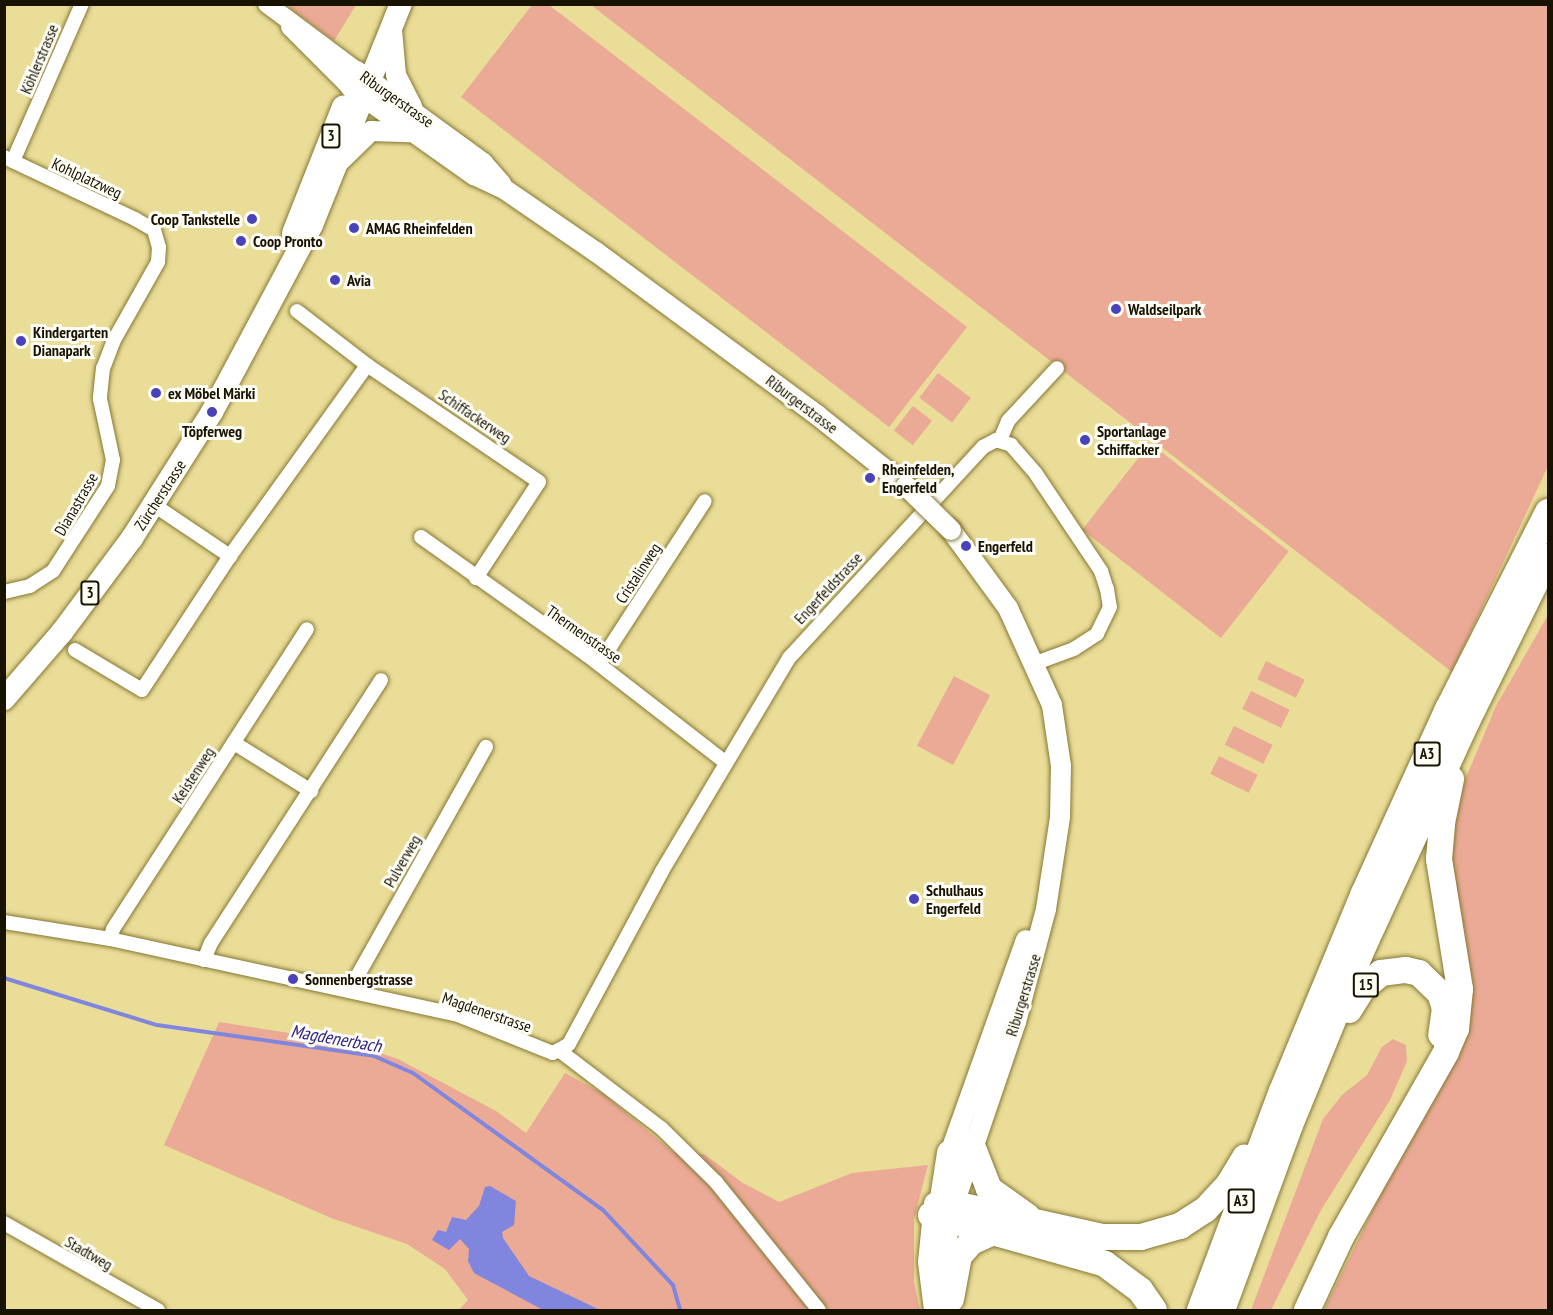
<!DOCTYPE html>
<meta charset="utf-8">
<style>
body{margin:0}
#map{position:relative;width:1553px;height:1315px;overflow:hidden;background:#eadd98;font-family:"PT Sans Narrow",sans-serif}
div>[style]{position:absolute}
.green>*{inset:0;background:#ebaa95;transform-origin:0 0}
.water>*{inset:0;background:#8086de}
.stream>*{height:4px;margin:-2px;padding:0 2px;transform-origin:2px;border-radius:2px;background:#8086de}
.roads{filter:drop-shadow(0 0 2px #857834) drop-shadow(0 0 2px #857834)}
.minor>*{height:14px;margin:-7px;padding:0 7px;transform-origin:7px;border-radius:7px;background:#fff}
.tertiary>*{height:18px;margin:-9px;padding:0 9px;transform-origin:9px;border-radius:9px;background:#fff}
.secondary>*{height:20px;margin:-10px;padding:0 10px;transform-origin:10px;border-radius:10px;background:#fff}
.primary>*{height:22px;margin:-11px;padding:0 11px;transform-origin:11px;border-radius:11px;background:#fff}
.motorway>*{height:26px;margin:-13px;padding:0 13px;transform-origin:13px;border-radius:13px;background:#fff}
.bridges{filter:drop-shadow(0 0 2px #857834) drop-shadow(0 0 2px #857834)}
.secondary-bridge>*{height:20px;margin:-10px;padding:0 10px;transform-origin:10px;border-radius:10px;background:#fff}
.dots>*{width:16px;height:16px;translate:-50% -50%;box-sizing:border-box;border:3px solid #fefdf6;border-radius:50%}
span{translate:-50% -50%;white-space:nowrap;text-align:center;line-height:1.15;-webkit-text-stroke:6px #fefdf6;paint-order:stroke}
.shield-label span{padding:2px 4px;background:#fefdf6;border:2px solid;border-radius:4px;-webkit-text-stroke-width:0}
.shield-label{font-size:15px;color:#181300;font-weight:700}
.street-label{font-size:16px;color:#181300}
.poi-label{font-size:16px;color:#181300;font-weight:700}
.right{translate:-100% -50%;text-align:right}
.left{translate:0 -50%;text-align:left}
.water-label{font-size:18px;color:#2e2288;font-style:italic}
.frame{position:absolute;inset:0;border:6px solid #181300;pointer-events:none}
</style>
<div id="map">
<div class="green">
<div style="clip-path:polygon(292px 5px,292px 4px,356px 5px,334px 41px,290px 8px)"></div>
<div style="clip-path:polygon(532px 5px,549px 5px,967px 327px,889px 427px,461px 97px)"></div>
<div style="clip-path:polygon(591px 5px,1548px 5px,1548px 466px,1452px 672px)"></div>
<div style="left:938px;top:373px;width:41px;height:31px;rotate:37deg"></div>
<div style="left:913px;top:406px;width:24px;height:31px;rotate:38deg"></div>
<div style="left:1150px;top:443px;width:176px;height:110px;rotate:38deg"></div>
<div style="clip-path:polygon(1548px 615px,1548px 1310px,1324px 1310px,1470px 1011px,1470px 968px,1449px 848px,1465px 780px,1496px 706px)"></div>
<div style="left:1266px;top:661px;width:43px;height:20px;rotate:26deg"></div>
<div style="left:954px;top:676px;width:41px;height:79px;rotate:28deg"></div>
<div style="left:1251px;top:691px;width:43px;height:20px;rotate:26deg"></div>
<div style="left:1234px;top:726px;width:43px;height:21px;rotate:26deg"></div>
<div style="left:1219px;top:756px;width:43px;height:20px;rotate:26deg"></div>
<div style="clip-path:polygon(219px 1022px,347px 1042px,398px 1059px,496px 1111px,526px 1133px,565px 1073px,602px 1093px,673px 1152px,704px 1154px,743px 1183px,779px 1202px,852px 1173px,928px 1165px,914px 1219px,914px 1282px,920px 1310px,459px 1310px,468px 1300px,445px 1269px,407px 1244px,331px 1218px,164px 1145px)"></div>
<div style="clip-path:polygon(1393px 1039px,1406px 1045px,1407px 1061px,1390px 1100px,1321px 1210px,1271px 1310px,1251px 1310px,1323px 1119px,1342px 1095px,1367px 1075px,1382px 1047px)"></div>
</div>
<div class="water">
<div style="clip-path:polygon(490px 1186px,516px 1201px,514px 1225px,502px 1232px,503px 1238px,529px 1276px,600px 1310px,543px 1310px,474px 1273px,468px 1261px,469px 1249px,460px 1239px,449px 1250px,432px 1240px,438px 1230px,446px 1232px,452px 1217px,466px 1220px,479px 1206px,485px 1187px)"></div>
</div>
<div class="stream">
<div style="left:4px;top:978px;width:160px;rotate:17.1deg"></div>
<div style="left:157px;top:1025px;width:219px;rotate:8.1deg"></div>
<div style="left:374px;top:1056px;width:43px;rotate:23.6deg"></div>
<div style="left:413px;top:1073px;width:234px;rotate:35.8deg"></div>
<div style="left:603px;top:1210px;width:103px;rotate:47deg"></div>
<div style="left:673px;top:1285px;width:26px;rotate:74deg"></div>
</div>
<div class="roads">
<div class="minor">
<div style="left:4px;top:157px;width:145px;rotate:25.3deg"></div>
<div style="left:135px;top:219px;width:22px;rotate:30deg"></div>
<div style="left:154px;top:230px;width:18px;rotate:74deg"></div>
<div style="left:159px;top:247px;width:15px;rotate:94deg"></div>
<div style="left:158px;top:262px;width:90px;rotate:119.4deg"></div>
<div style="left:114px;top:340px;width:30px;rotate:111deg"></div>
<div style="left:103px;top:368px;width:31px;rotate:96deg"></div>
<div style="left:100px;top:399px;width:62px;rotate:78deg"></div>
<div style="left:113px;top:460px;width:26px;rotate:101deg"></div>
<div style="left:108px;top:486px;width:101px;rotate:122.9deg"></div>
<div style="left:53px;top:571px;width:27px;rotate:147deg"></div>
<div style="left:30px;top:586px;width:27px;rotate:167deg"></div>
<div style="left:13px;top:161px;width:171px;rotate:-66.3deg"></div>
<div style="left:297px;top:311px;width:88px;rotate:37.6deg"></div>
<div style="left:367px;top:365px;width:208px;rotate:34.2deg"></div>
<div style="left:539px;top:482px;width:115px;rotate:123.3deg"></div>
<div style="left:1000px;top:440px;width:21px;rotate:-67deg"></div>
<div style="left:1008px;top:421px;width:72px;rotate:-47.2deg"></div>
<div style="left:154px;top:505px;width:92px;rotate:33.9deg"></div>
<div style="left:421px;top:537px;width:204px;rotate:35.4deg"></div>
<div style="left:587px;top:655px;width:175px;rotate:37.8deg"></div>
<div style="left:75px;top:650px;width:78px;rotate:30.8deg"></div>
<div style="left:142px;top:690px;width:160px;rotate:-56.7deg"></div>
<div style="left:230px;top:556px;width:235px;rotate:-54.3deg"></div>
<div style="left:599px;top:664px;width:194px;rotate:-57deg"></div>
<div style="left:234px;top:743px;width:91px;rotate:31.9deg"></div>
<div style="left:4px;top:922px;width:107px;rotate:9.1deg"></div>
<div style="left:110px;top:939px;width:356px;rotate:12.3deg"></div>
<div style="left:458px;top:1015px;width:102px;rotate:21.8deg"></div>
<div style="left:553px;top:1053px;width:18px;rotate:-29deg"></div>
<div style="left:569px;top:1044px;width:196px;rotate:-61.7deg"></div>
<div style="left:662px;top:871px;width:248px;rotate:-59.2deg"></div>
<div style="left:789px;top:658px;width:287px;rotate:-47.4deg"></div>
<div style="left:983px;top:447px;width:15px;rotate:-28deg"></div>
<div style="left:996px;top:440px;width:16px;rotate:18deg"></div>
<div style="left:1011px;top:445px;width:38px;rotate:49deg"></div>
<div style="left:1036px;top:474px;width:117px;rotate:56.2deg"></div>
<div style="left:1101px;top:571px;width:19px;rotate:72deg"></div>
<div style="left:1107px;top:589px;width:18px;rotate:81deg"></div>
<div style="left:1110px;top:607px;width:30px;rotate:116deg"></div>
<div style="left:1097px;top:634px;width:27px;rotate:147deg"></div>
<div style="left:1074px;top:649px;width:44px;rotate:159.9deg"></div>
<div style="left:110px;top:939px;width:10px;rotate:-73deg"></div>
<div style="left:113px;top:929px;width:357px;rotate:-57.1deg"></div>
<div style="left:204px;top:960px;width:18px;rotate:-68deg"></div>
<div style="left:211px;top:943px;width:313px;rotate:-57.1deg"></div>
<div style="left:349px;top:991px;width:280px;rotate:-60.7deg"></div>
<div style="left:560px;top:1051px;width:127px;rotate:37.3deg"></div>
<div style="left:661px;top:1128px;width:77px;rotate:44.5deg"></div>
<div style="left:716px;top:1182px;width:164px;rotate:51.2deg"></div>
<div style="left:4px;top:1223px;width:177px;rotate:29.5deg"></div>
</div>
<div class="tertiary">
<div style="left:267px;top:4px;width:112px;rotate:36.7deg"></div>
<div style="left:290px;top:27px;width:86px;rotate:45deg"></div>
</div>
<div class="secondary">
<div style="left:392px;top:30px;width:45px;rotate:84.9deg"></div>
<div style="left:396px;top:75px;width:36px;rotate:63deg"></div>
<div style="left:357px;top:71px;width:156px;rotate:36.1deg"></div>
<div style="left:483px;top:163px;width:28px;rotate:49deg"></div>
<div style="left:351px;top:88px;width:151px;rotate:35.3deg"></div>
<div style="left:474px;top:175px;width:33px;rotate:25deg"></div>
<div style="left:504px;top:189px;width:112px;rotate:34.4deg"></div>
<div style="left:596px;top:252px;width:275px;rotate:36.4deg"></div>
<div style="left:817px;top:415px;width:114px;rotate:38.6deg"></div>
<div style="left:340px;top:161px;width:43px;rotate:-44.1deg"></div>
<div style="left:371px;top:131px;width:38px;rotate:2deg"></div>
<div style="left:945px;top:1167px;width:241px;rotate:-70.4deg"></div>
<div style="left:934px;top:1203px;width:59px;rotate:95.8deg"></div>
<div style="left:928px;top:1262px;width:48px;rotate:82.9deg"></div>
<div style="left:949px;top:1287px;width:45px;rotate:-93.8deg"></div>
<div style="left:946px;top:1242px;width:39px;rotate:-78deg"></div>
<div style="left:954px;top:1204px;width:192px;rotate:-71.2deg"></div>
<div style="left:1016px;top:1022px;width:117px;rotate:-75.1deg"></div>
<div style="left:1046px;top:909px;width:93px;rotate:-81.3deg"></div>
<div style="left:1060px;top:817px;width:51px;rotate:-88.9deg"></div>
<div style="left:1061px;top:766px;width:62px;rotate:-98.4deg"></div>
<div style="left:1052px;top:705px;width:107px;rotate:-114.4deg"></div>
<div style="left:1008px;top:608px;width:97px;rotate:-126.2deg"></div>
</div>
<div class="primary">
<div style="left:293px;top:233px;width:136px;rotate:-68.4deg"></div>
<div style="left:4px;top:699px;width:89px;rotate:-49.1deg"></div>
<div style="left:62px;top:632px;width:117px;rotate:-53.3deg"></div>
<div style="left:132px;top:538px;width:149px;rotate:-57.6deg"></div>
<div style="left:212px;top:412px;width:212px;rotate:-61.9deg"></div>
<div style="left:312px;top:225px;width:238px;rotate:-68.1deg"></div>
</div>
<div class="motorway">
<div style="left:1349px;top:1010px;width:25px;rotate:-58deg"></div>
<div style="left:1362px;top:989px;width:25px;rotate:-40deg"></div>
<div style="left:1381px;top:973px;width:25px;rotate:-7deg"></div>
<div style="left:1406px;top:970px;width:13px;rotate:13deg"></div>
<div style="left:1419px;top:973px;width:29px;rotate:44deg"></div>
<div style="left:1440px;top:993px;width:16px;rotate:72deg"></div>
<div style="left:1445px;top:1008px;width:27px;rotate:98deg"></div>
<div style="left:971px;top:1143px;width:49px;rotate:68.6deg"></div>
<div style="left:989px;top:1189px;width:47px;rotate:35.4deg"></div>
<div style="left:950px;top:1153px;width:46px;rotate:98.8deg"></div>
<div style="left:943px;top:1198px;width:23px;rotate:72deg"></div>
<div style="left:950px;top:1220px;width:161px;rotate:15.8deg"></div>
<div style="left:1105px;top:1264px;width:44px;rotate:36.6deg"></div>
<div style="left:1140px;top:1290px;width:24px;rotate:55deg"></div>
<div style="left:931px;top:1215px;width:25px;rotate:-26deg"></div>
<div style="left:954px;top:1204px;width:153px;rotate:12.5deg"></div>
<div style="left:1103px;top:1237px;width:38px"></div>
<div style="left:1141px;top:1237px;width:41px;rotate:-15.8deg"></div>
<div style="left:1180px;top:1226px;width:30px;rotate:-33deg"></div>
<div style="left:1205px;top:1210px;width:35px;rotate:-47deg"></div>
<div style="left:1229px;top:1184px;width:31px;rotate:-59deg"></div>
<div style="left:951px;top:1299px;width:44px;rotate:-79.5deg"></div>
<div style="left:959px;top:1256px;width:18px;rotate:-49deg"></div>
<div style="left:971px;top:1242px;width:24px;rotate:-24deg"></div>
<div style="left:1200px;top:1310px;width:234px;rotate:-69.5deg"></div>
<div style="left:1282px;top:1091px;width:214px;rotate:-67.5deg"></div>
<div style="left:1364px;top:893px;width:202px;rotate:-65.5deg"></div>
<div style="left:1448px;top:709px;width:221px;rotate:-63.1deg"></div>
<div style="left:1222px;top:1310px;width:197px;rotate:-69.8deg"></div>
<div style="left:1290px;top:1125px;width:195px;rotate:-67.7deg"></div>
<div style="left:1364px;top:945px;width:247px;rotate:-65.3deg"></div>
<div style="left:1467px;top:721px;width:183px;rotate:-63.7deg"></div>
<div style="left:1307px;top:1310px;width:81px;rotate:-65deg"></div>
<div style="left:1341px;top:1237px;width:213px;rotate:-60.4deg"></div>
<div style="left:1446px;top:1052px;width:25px;rotate:-67deg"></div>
<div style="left:1456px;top:1029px;width:40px;rotate:-84.3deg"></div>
<div style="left:1460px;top:989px;width:132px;rotate:-99.2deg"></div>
<div style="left:1439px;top:859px;width:36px;rotate:-85deg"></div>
<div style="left:1442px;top:823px;width:45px;rotate:-78.4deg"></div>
</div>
</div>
<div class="bridges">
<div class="secondary-bridge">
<div style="left:906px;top:486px;width:63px;rotate:44.4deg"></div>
</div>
</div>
<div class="dots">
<div style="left:252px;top:219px;background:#4942b9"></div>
<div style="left:354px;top:228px;background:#4942b9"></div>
<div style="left:241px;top:241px;background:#4942b9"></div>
<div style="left:335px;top:280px;background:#4942b9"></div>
<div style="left:1116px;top:309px;background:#4942b9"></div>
<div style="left:21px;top:341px;background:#4942b9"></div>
<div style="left:156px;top:393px;background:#4942b9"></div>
<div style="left:212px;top:412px;background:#4942b9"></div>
<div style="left:1085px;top:440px;background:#4942b9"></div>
<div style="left:870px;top:478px;background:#4942b9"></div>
<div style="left:966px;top:546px;background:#4942b9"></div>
<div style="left:914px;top:899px;background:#4942b9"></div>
<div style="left:293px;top:979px;background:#4942b9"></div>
</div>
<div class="shield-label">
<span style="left:331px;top:136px">3</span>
<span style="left:90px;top:593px">3</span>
<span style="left:1427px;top:754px">A3</span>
<span style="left:1366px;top:985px">15</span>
<span style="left:1241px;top:1201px">A3</span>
</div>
<div class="street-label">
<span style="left:39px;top:59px;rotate:-67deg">Köhlerstrasse</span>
<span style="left:397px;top:99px;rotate:35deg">Riburgerstrasse</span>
<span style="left:87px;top:178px;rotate:25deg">Kohlplatzweg</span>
<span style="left:802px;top:404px;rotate:37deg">Riburgerstrasse</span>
<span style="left:475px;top:416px;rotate:34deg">Schiffackerweg</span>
<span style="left:160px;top:495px;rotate:-57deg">Zürcherstrasse</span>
<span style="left:76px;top:504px;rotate:-60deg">Dianastrasse</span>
<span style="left:638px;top:573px;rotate:-57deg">Cristalinweg</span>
<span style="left:828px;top:588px;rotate:-47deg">Engerfeldstrasse</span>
<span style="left:584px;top:634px;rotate:35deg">Thermenstrasse</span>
<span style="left:193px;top:775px;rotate:-57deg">Keistenweg</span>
<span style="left:402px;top:861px;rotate:-60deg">Pulverweg</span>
<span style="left:1023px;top:995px;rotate:-73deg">Riburgerstrasse</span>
<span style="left:487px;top:1012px;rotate:19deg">Magdenerstrasse</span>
<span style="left:89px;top:1253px;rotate:30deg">Stadtweg</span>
</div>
<div class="poi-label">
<span class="right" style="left:240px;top:219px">Coop Tankstelle</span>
<span class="left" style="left:366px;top:228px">AMAG Rheinfelden</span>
<span class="left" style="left:253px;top:241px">Coop Pronto</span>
<span class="left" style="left:347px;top:280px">Avia</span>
<span class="left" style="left:1128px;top:309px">Waldseilpark</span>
<span class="left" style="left:33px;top:341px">Kindergarten<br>Dianapark</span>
<span class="left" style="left:168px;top:393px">ex Möbel Märki</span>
<span style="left:212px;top:431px">Töpferweg</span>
<span class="left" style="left:1097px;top:440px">Sportanlage<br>Schiffacker</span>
<span class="left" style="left:882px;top:478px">Rheinfelden,<br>Engerfeld</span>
<span class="left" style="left:978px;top:546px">Engerfeld</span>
<span class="left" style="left:926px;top:899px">Schulhaus<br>Engerfeld</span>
<span class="left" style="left:305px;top:979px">Sonnenbergstrasse</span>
</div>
<div class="water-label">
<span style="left:336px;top:1039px;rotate:10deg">Magdenerbach</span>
</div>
<div class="frame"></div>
</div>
